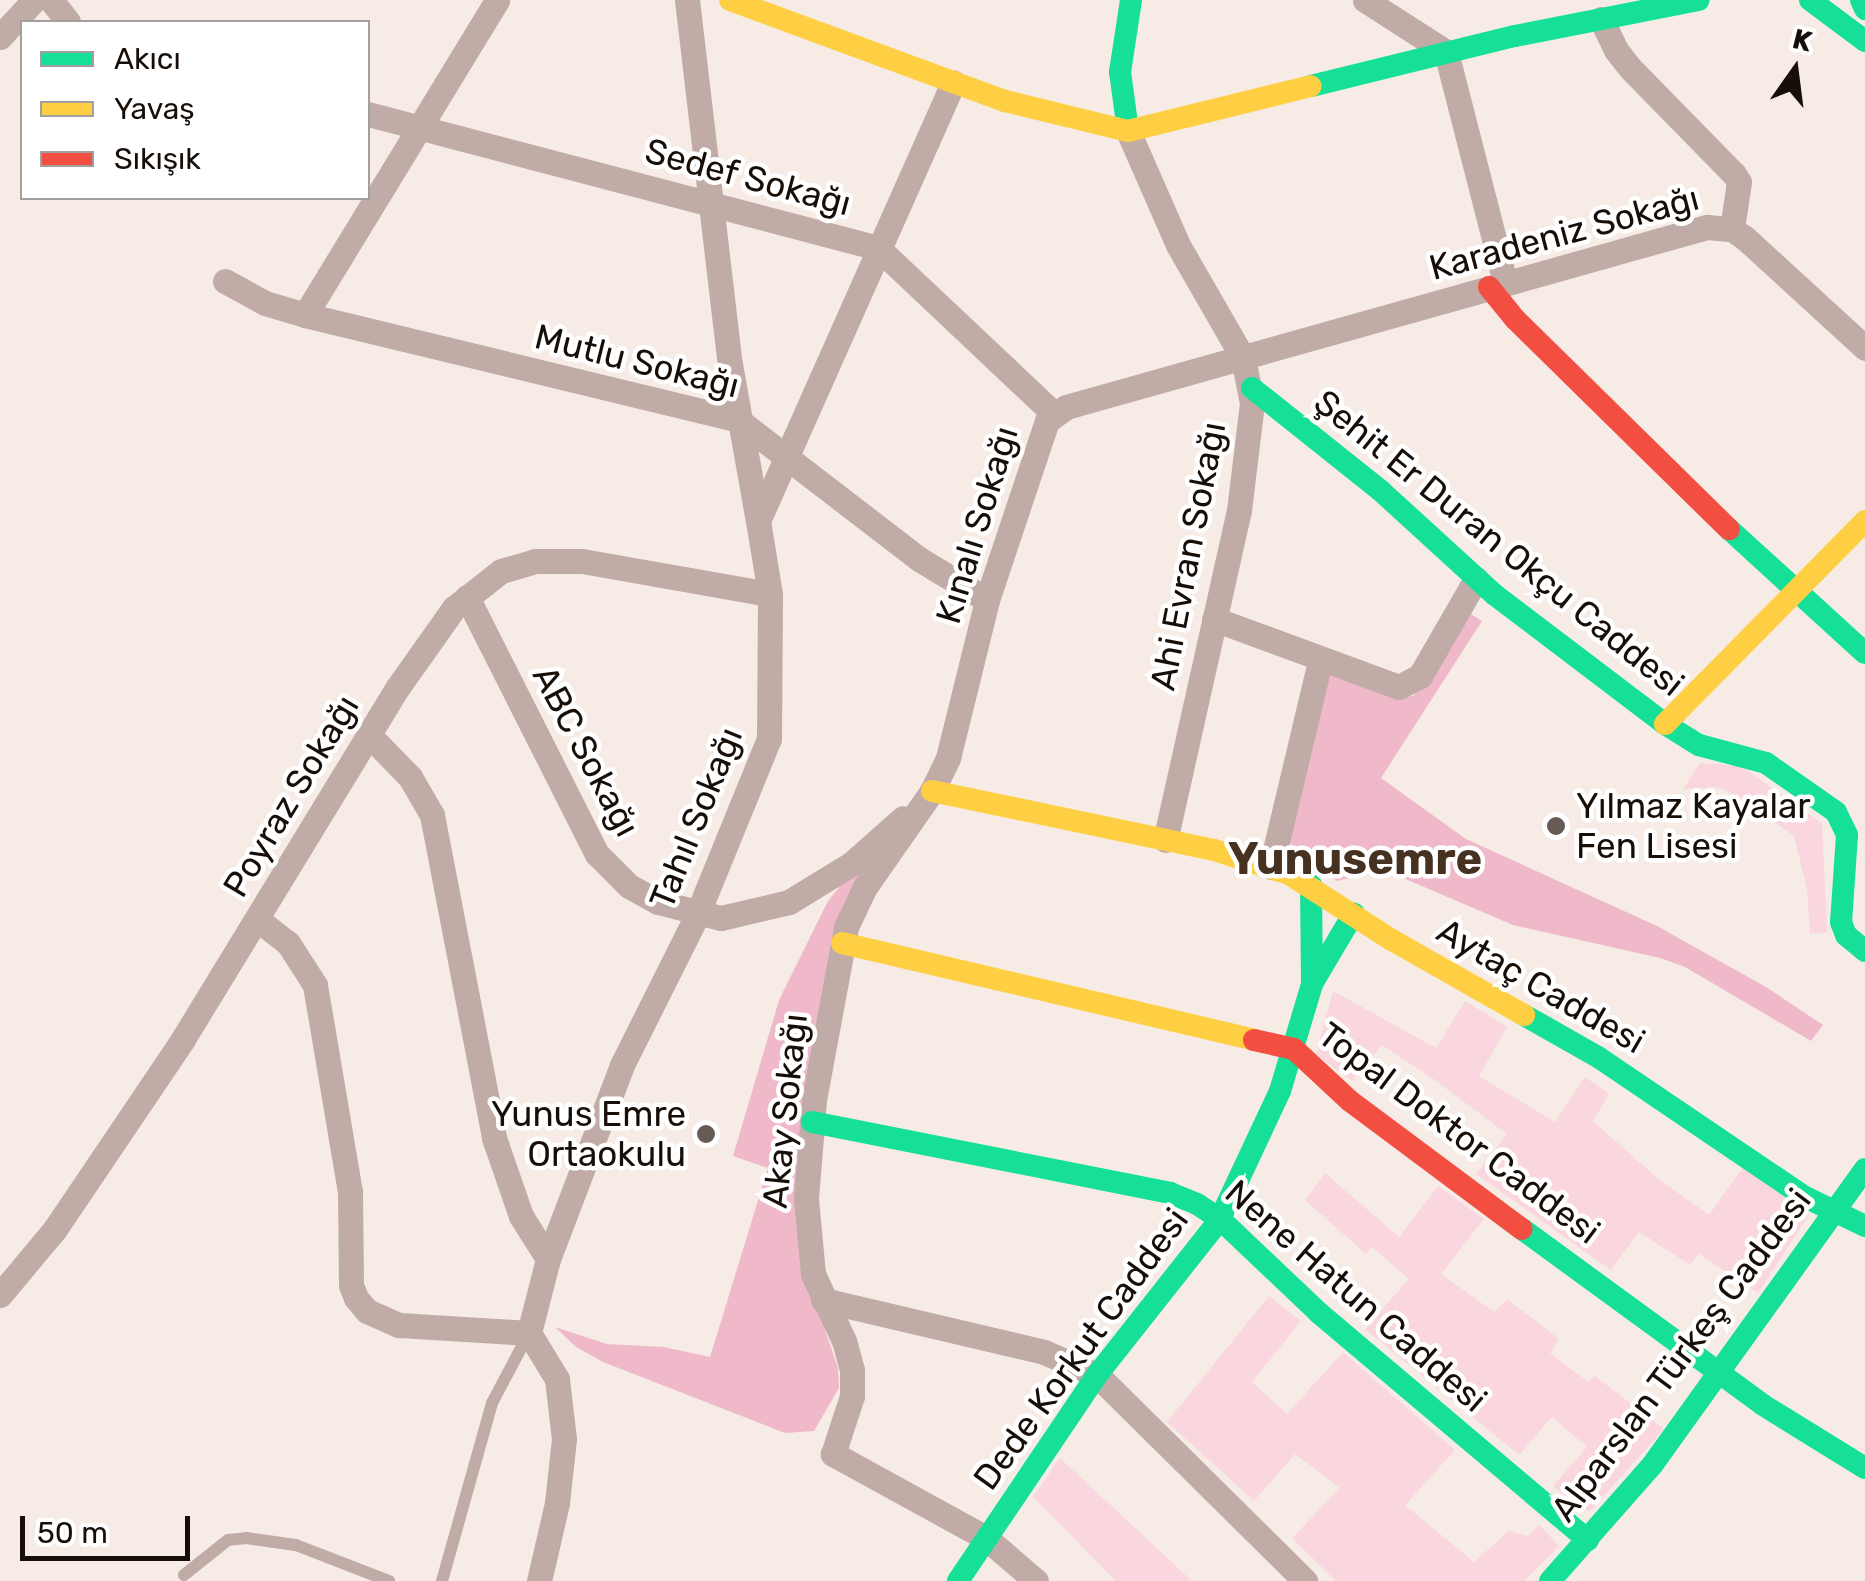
<!DOCTYPE html>
<meta charset="utf-8">
<style>
body{margin:0}
#map{position:relative;width:1865px;height:1581px;overflow:hidden;background:#f6ece5;font-family:Rubik,sans-serif}
div>[style]{position:absolute}
.green>*{inset:0;background:#fad6de}
.forest>*{inset:0;background:#f0b9ca}
.lane>*{height:12px;margin:-6px;padding:0 6px;transform-origin:6px;border-radius:6px;background:#c0aba7}
.street>*{height:25px;margin:-12.5px;padding:0 12.5px;transform-origin:12.5px;border-radius:12.5px;background:#c0aba7}
.fast>*{height:22px;margin:-11px;padding:0 11px;transform-origin:11px;border-radius:11px;background:#16e098}
.slow>*{height:22px;margin:-11px;padding:0 11px;transform-origin:11px;border-radius:11px;background:#ffcf43}
.jam>*{height:22px;margin:-11px;padding:0 11px;transform-origin:11px;border-radius:11px;background:#f24e42}
.dots>*{width:28px;height:28px;translate:-50% -50%;box-sizing:border-box;border:5px solid #fff;border-radius:50%}
span{translate:-50% -50%;white-space:nowrap;text-align:center;line-height:1.15;-webkit-text-stroke:9px #fff;paint-order:stroke}
.street-label{font-size:35px;color:#180e08}
.poi-label{font-size:35px;color:#180e08}
.left{translate:0 -50%;text-align:left}
.right{translate:-100% -50%;text-align:right}
.district-label{font-size:45px;color:#473121;font-weight:700}
.legend{position:absolute;left:20px;top:20px;width:350px;height:180px;box-sizing:border-box;background:#fff;border:2px solid #a39f9c;margin:0;padding:12px 18px;list-style:none;font-size:30px;color:#180e08}
.legend li{display:flex;align-items:center;gap:20px;height:50px}
.legend b{width:50px;border:2px solid #a39f9c}
.north{position:absolute;left:1745px;top:20px;width:100px;height:100px;-webkit-text-stroke:8px #fff;paint-order:stroke;rotate:14deg;font-size:28px;font-weight:700;line-height:40px;text-align:center;color:#180e08}
.north::after{content:'';display:block;margin:auto;width:35px;height:45px;background:#180e08;clip-path:polygon(50% 0,100% 100%,50% 72%,0 100%)}
.scale{position:absolute;left:20px;top:1516px;width:170px;height:45px;box-sizing:border-box;border:5px solid #180e08;border-top:0;padding-left:12px;font-size:30px;line-height:35px;white-space:nowrap;color:#180e08;-webkit-text-stroke:8px #fff;paint-order:stroke}
</style>
<div id="map">
<div class="green">
<div style="clip-path:polygon(1700px 763px,1741px 766px,1822px 823px,1827px 932px,1810px 934px,1807px 889px,1794px 836px,1731px 793px,1717px 787px,1683px 789px)"></div>
<div style="clip-path:polygon(1333px 991px,1436px 1048px,1465px 1001px,1507px 1027px,1479px 1076px,1555px 1122px,1585px 1077px,1609px 1094px,1593px 1121px,1657px 1178px,1709px 1215px,1744px 1166px,1809px 1215px,1758px 1293px,1699px 1254px,1690px 1265px,1639px 1232px,1611px 1270px,1476px 1174px,1507px 1134px,1432px 1078px,1382px 1045px,1352px 1081px,1316px 1054px)"></div>
<div style="clip-path:polygon(1325px 1173px,1399px 1237px,1438px 1186px,1484px 1219px,1441px 1274px,1494px 1312px,1507px 1299px,1559px 1339px,1550px 1353px,1588px 1382px,1595px 1376px,1664px 1429px,1590px 1511px,1580px 1509px,1553px 1486px,1587px 1447px,1552px 1417px,1519px 1455px,1365px 1329px,1409px 1279px,1372px 1247px,1366px 1254px,1305px 1200px)"></div>
<div style="clip-path:polygon(1269px 1296px,1301px 1321px,1252px 1382px,1287px 1414px,1343px 1352px,1455px 1450px,1405px 1505px,1474px 1562px,1509px 1531px,1528px 1536px,1539px 1525px,1559px 1546px,1524px 1581px,1336px 1581px,1292px 1538px,1340px 1488px,1295px 1454px,1254px 1501px,1167px 1422px)"></div>
<div style="clip-path:polygon(1060px 1458px,1192px 1581px,1116px 1581px,1033px 1497px)"></div>
</div>
<div class="forest">
<div style="clip-path:polygon(1471px 614px,1482px 621px,1381px 778px,1466px 839px,1657px 926px,1766px 987px,1823px 1025px,1811px 1041px,1685px 967px,1660px 958px,1513px 925px,1389px 872px,1376px 870px,1338px 881px,1299px 862px,1290px 842px,1329px 674px,1397px 698px,1413px 696px)"></div>
<div style="clip-path:polygon(887px 848px,811px 1059px,824px 1327px,838px 1368px,839px 1388px,814px 1431px,785px 1433px,603px 1362px,576px 1347px,555px 1327px,607px 1344px,664px 1347px,710px 1357px,768px 1168px,733px 1156px,779px 1000px,828px 901px,850px 874px)"></div>
</div>
<div class="lane">
<div style="left:184px;top:1575px;width:56px;rotate:-38.5deg"></div>
<div style="left:228px;top:1540px;width:18px;rotate:-6deg"></div>
<div style="left:246px;top:1538px;width:50px;rotate:8deg"></div>
<div style="left:296px;top:1545px;width:100px;rotate:21.2deg"></div>
<div style="left:442px;top:1581px;width:185px;rotate:-74.3deg"></div>
<div style="left:492px;top:1403px;width:79px;rotate:-62.1deg"></div>
</div>
<div class="street">
<div style="left:51px;top:0;width:28px;rotate:52deg"></div>
<div style="left:687px;top:0;width:367px;rotate:83.3deg"></div>
<div style="left:730px;top:364px;width:159px;rotate:79.9deg"></div>
<div style="left:1365px;top:0;width:96px;rotate:32.7deg"></div>
<div style="left:1446px;top:52px;width:237px;rotate:75.6deg"></div>
<div style="left:1601px;top:19px;width:34px;rotate:64deg"></div>
<div style="left:1616px;top:50px;width:24px;rotate:52deg"></div>
<div style="left:1631px;top:69px;width:147px;rotate:45.6deg"></div>
<div style="left:1734px;top:174px;width:9px;rotate:58deg"></div>
<div style="left:1739px;top:182px;width:48px;rotate:98.5deg"></div>
<div style="left:0;top:37px;width:50px;rotate:-47.4deg"></div>
<div style="left:368px;top:114px;width:527px;rotate:14.72deg"></div>
<div style="left:878px;top:248px;width:241px;rotate:43.3deg"></div>
<div style="left:1128px;top:131px;width:124px;rotate:66.3deg"></div>
<div style="left:1178px;top:245px;width:130px;rotate:60.1deg"></div>
<div style="left:1243px;top:358px;width:46px;rotate:78.7deg"></div>
<div style="left:1252px;top:403px;width:108px;rotate:96.9deg"></div>
<div style="left:1239px;top:510px;width:338px;rotate:102.6deg"></div>
<div style="left:225px;top:281px;width:46px;rotate:28.8deg"></div>
<div style="left:265px;top:303px;width:42px;rotate:16.7deg"></div>
<div style="left:305px;top:315px;width:446px;rotate:13.6deg"></div>
<div style="left:738px;top:420px;width:228px;rotate:37.5deg"></div>
<div style="left:919px;top:559px;width:79px;rotate:31.1deg"></div>
<div style="left:305px;top:315px;width:369px;rotate:-58.6deg"></div>
<div style="left:467px;top:597px;width:288px;rotate:63.2deg"></div>
<div style="left:597px;top:854px;width:45px;rotate:45deg"></div>
<div style="left:629px;top:886px;width:33px;rotate:29deg"></div>
<div style="left:658px;top:902px;width:65px;rotate:14.3deg"></div>
<div style="left:721px;top:918px;width:70px;rotate:-13.2deg"></div>
<div style="left:789px;top:902px;width:73px;rotate:-31.5deg"></div>
<div style="left:851px;top:864px;width:69px;rotate:-41.5deg"></div>
<div style="left:1214px;top:619px;width:197px;rotate:20.2deg"></div>
<div style="left:1399px;top:687px;width:24px;rotate:-28deg"></div>
<div style="left:1420px;top:676px;width:112px;rotate:-60deg"></div>
<div style="left:369px;top:735px;width:59px;rotate:45.7deg"></div>
<div style="left:410px;top:777px;width:44px;rotate:59.9deg"></div>
<div style="left:432px;top:815px;width:329px;rotate:79.1deg"></div>
<div style="left:494px;top:1138px;width:83px;rotate:70.9deg"></div>
<div style="left:521px;top:1216px;width:51px;rotate:57.9deg"></div>
<div style="left:1271px;top:867px;width:212px;rotate:-76.6deg"></div>
<div style="left:257px;top:919px;width:39px;rotate:38deg"></div>
<div style="left:288px;top:943px;width:50px;rotate:57.3deg"></div>
<div style="left:315px;top:985px;width:209px;rotate:80.4deg"></div>
<div style="left:350px;top:1191px;width:94px;rotate:89.4deg"></div>
<div style="left:351px;top:1285px;width:14px;rotate:69deg"></div>
<div style="left:356px;top:1298px;width:17px;rotate:50deg"></div>
<div style="left:367px;top:1311px;width:35px;rotate:24deg"></div>
<div style="left:399px;top:1325px;width:130px;rotate:3.5deg"></div>
<div style="left:0;top:1295px;width:86px;rotate:-50.2deg"></div>
<div style="left:55px;top:1229px;width:229px;rotate:-56deg"></div>
<div style="left:183px;top:1039px;width:412px;rotate:-58.6deg"></div>
<div style="left:398px;top:687px;width:97px;rotate:-54.7deg"></div>
<div style="left:454px;top:608px;width:60px;rotate:-38.2deg"></div>
<div style="left:501px;top:571px;width:35px;rotate:-16deg"></div>
<div style="left:535px;top:561px;width:47px"></div>
<div style="left:582px;top:561px;width:191px;rotate:10deg"></div>
<div style="left:823px;top:1300px;width:227px;rotate:13.2deg"></div>
<div style="left:1044px;top:1352px;width:58px;rotate:23.5deg"></div>
<div style="left:1097px;top:1375px;width:293px;rotate:44.7deg"></div>
<div style="left:539px;top:1581px;width:80px;rotate:-77deg"></div>
<div style="left:557px;top:1503px;width:64px;rotate:-83.8deg"></div>
<div style="left:564px;top:1439px;width:60px;rotate:-96.7deg"></div>
<div style="left:557px;top:1379px;width:54px;rotate:-121.3deg"></div>
<div style="left:529px;top:1333px;width:76px;rotate:-75.6deg"></div>
<div style="left:548px;top:1259px;width:208px;rotate:-69.1deg"></div>
<div style="left:622px;top:1065px;width:168px;rotate:-63.4deg"></div>
<div style="left:697px;top:915px;width:190px;rotate:-67.8deg"></div>
<div style="left:769px;top:739px;width:145px;rotate:-89.6deg"></div>
<div style="left:770px;top:594px;width:74px;rotate:-99.3deg"></div>
<div style="left:758px;top:521px;width:480px;rotate:-66deg"></div>
<div style="left:1036px;top:1581px;width:66px;rotate:-139.3deg"></div>
<div style="left:986px;top:1538px;width:175px;rotate:-151.2deg"></div>
<div style="left:833px;top:1454px;width:61px;rotate:-71.9deg"></div>
<div style="left:852px;top:1396px;width:26px;rotate:-90deg"></div>
<div style="left:852px;top:1370px;width:30px;rotate:-105deg"></div>
<div style="left:844px;top:1341px;width:74px;rotate:-114.8deg"></div>
<div style="left:813px;top:1274px;width:76px;rotate:-95.3deg"></div>
<div style="left:806px;top:1198px;width:98px;rotate:-85.3deg"></div>
<div style="left:814px;top:1100px;width:176px;rotate:-79.5deg"></div>
<div style="left:846px;top:927px;width:44px;rotate:-64.6deg"></div>
<div style="left:865px;top:887px;width:117px;rotate:-55.1deg"></div>
<div style="left:932px;top:791px;width:37px;rotate:-64deg"></div>
<div style="left:948px;top:758px;width:163px;rotate:-76.1deg"></div>
<div style="left:987px;top:600px;width:189px;rotate:-71.5deg"></div>
<div style="left:1047px;top:421px;width:24px;rotate:-36deg"></div>
<div style="left:1066px;top:407px;width:666px;rotate:-15.69deg"></div>
<div style="left:1707px;top:227px;width:25px;rotate:5deg"></div>
<div style="left:1732px;top:229px;width:16px;rotate:35deg"></div>
<div style="left:1745px;top:238px;width:163px;rotate:42.5deg"></div>
</div>
<div class="fast">
<div style="left:1810px;top:0;width:69px;rotate:36.7deg"></div>
<div style="left:1861px;top:0;width:10px;rotate:66deg"></div>
<div style="left:1311px;top:86px;width:210px;rotate:-13.8deg"></div>
<div style="left:1515px;top:36px;width:187px;rotate:-11.1deg"></div>
<div style="left:1128px;top:131px;width:60px;rotate:-97.7deg"></div>
<div style="left:1120px;top:72px;width:73px;rotate:-81.3deg"></div>
<div style="left:1252px;top:388px;width:165px;rotate:38.6deg"></div>
<div style="left:1381px;top:491px;width:154px;rotate:42.4deg"></div>
<div style="left:1495px;top:595px;width:213px;rotate:37.2deg"></div>
<div style="left:1665px;top:724px;width:40px;rotate:32deg"></div>
<div style="left:1699px;top:745px;width:69px;rotate:15deg"></div>
<div style="left:1766px;top:763px;width:85px;rotate:35deg"></div>
<div style="left:1836px;top:812px;width:25px;rotate:64deg"></div>
<div style="left:1847px;top:835px;width:87px;rotate:93.9deg"></div>
<div style="left:1841px;top:922px;width:14px;rotate:69deg"></div>
<div style="left:1846px;top:935px;width:25px;rotate:40deg"></div>
<div style="left:1729px;top:529px;width:184px;rotate:42.4deg"></div>
<div style="left:1311px;top:885px;width:98px;rotate:89.4deg"></div>
<div style="left:1524px;top:1015px;width:85px;rotate:29.6deg"></div>
<div style="left:1598px;top:1057px;width:250px;rotate:34.1deg"></div>
<div style="left:1805px;top:1197px;width:67px;rotate:25.8deg"></div>
<div style="left:812px;top:1122px;width:365px;rotate:11.2deg"></div>
<div style="left:1170px;top:1193px;width:29px;rotate:22deg"></div>
<div style="left:1197px;top:1204px;width:27px;rotate:33deg"></div>
<div style="left:1220px;top:1219px;width:137px;rotate:43.5deg"></div>
<div style="left:1319px;top:1313px;width:352px;rotate:40.2deg"></div>
<div style="left:1522px;top:1229px;width:298px;rotate:36.1deg"></div>
<div style="left:1763px;top:1405px;width:120px;rotate:31.7deg"></div>
<div style="left:958px;top:1581px;width:249px;rotate:-56deg"></div>
<div style="left:1097px;top:1375px;width:199px;rotate:-51.7deg"></div>
<div style="left:1220px;top:1219px;width:141px;rotate:-64.9deg"></div>
<div style="left:1280px;top:1091px;width:112px;rotate:-73.3deg"></div>
<div style="left:1312px;top:984px;width:82px;rotate:-59.4deg"></div>
<div style="left:1550px;top:1581px;width:156px;rotate:-48.6deg"></div>
<div style="left:1653px;top:1464px;width:363px;rotate:-54.3deg"></div>
</div>
<div class="slow">
<div style="left:730px;top:0;width:293px;rotate:20.2deg"></div>
<div style="left:1005px;top:101px;width:127px;rotate:13.7deg"></div>
<div style="left:1128px;top:131px;width:188px;rotate:-13.8deg"></div>
<div style="left:1665px;top:724px;width:285px;rotate:-45.4deg"></div>
<div style="left:932px;top:791px;width:288px;rotate:11.8deg"></div>
<div style="left:1214px;top:850px;width:79px;rotate:17.7deg"></div>
<div style="left:1289px;top:874px;width:122px;rotate:32.7deg"></div>
<div style="left:1392px;top:940px;width:152px;rotate:29.6deg"></div>
<div style="left:842px;top:943px;width:423px;rotate:13.2deg"></div>
</div>
<div class="jam">
<div style="left:1489px;top:287px;width:41px;rotate:50.9deg"></div>
<div style="left:1515px;top:319px;width:300px;rotate:44.5deg"></div>
<div style="left:1254px;top:1040px;width:41px;rotate:12.7deg"></div>
<div style="left:1294px;top:1049px;width:76px;rotate:42.9deg"></div>
<div style="left:1350px;top:1101px;width:214px;rotate:36.7deg"></div>
</div>
<div class="dots">
<div style="left:1556px;top:826px;background:#665c55"></div>
<div style="left:706px;top:1134px;background:#665c55"></div>
</div>
<div class="street-label">
<span style="left:748px;top:177px;rotate:15deg">Sedef Sokağı</span>
<span style="left:1564px;top:233px;rotate:-15deg">Karadeniz Sokağı</span>
<span style="left:637px;top:361px;rotate:14deg">Mutlu Sokağı</span>
<span style="left:977px;top:525px;rotate:-73deg">Kınalı Sokağı</span>
<span style="left:1499px;top:543px;rotate:39deg">Şehit Er Duran Okçu Caddesi</span>
<span style="left:1188px;top:556px;rotate:-79deg">Ahi Evran Sokağı</span>
<span style="left:586px;top:751px;rotate:62deg">ABC Sokağı</span>
<span style="left:291px;top:796px;rotate:-59deg">Poyraz Sokağı</span>
<span style="left:696px;top:818px;rotate:-68deg">Tahıl Sokağı</span>
<span style="left:1541px;top:986px;rotate:30deg">Aytaç Caddesi</span>
<span style="left:785px;top:1111px;rotate:-84deg">Akay Sokağı</span>
<span style="left:1459px;top:1133px;rotate:37deg">Topal Doktor Caddesi</span>
<span style="left:1356px;top:1296px;rotate:41deg">Nene Hatun Caddesi</span>
<span style="left:1081px;top:1349px;rotate:-54deg">Dede Korkut Caddesi</span>
<span style="left:1681px;top:1355px;rotate:-53deg">Alparslan Türkeş Caddesi</span>
</div>
<div class="poi-label">
<span class="left" style="left:1576px;top:826px">Yılmaz Kayalar<br>Fen Lisesi</span>
<span class="right" style="left:686px;top:1134px">Yunus Emre<br>Ortaokulu</span>
</div>
<div class="district-label">
<span style="left:1355px;top:859px">Yunusemre</span>
</div>
<ul class="legend">
<li><b style="height:12px;background:#16e098"></b>Akıcı</li>
<li><b style="height:12px;background:#ffcf43"></b>Yavaş</li>
<li><b style="height:12px;background:#f24e42"></b>Sıkışık</li>
</ul>
<div class="north">K</div>
<div class="scale">50 m</div>
</div>
